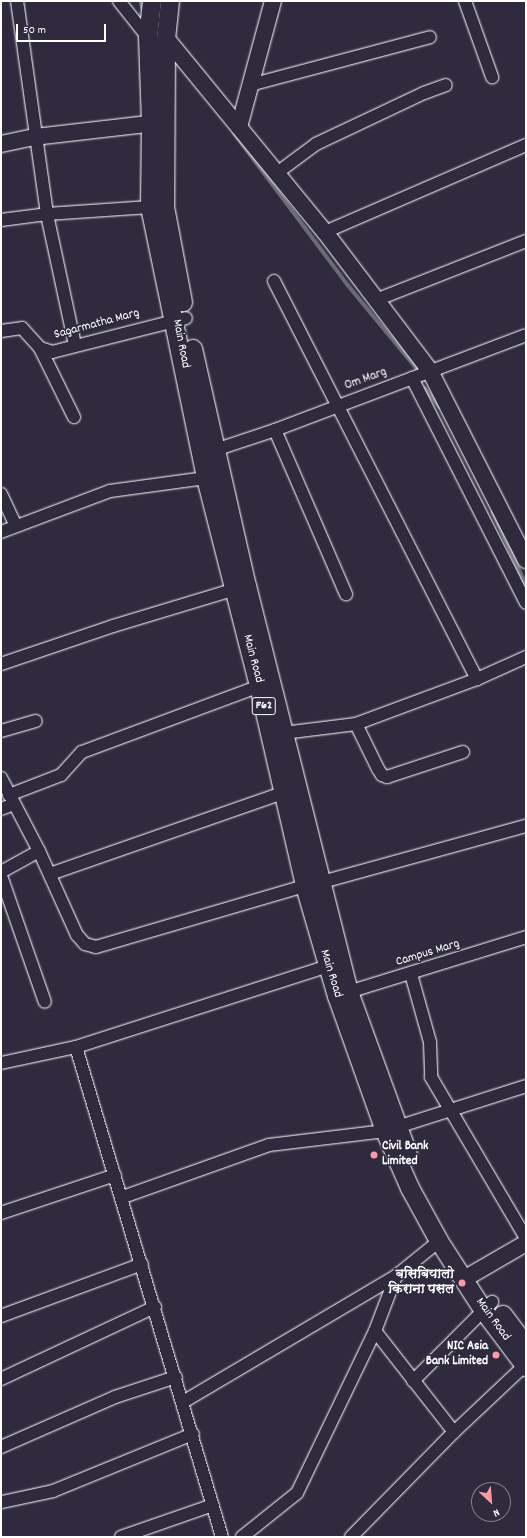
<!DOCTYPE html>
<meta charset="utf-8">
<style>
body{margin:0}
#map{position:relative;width:527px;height:1538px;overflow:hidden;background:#2f2a3d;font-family:Dekko,"Playpen Sans Deva",sans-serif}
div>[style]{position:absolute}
.stream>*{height:3.5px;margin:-1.75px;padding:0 1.75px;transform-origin:1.75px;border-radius:1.75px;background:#6d6a77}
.roads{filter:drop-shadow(0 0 1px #fff) drop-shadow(0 0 1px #fff)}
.street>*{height:12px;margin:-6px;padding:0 6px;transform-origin:6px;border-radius:6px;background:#2f2a3d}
.secondary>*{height:16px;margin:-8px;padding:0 8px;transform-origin:8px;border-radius:8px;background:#2f2a3d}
.primary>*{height:18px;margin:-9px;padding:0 9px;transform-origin:9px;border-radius:9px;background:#2f2a3d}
.dots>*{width:11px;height:11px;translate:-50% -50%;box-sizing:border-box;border:2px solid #2f2a3d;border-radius:50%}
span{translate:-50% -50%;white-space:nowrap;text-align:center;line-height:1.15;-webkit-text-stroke:3.5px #2f2a3d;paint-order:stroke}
.shield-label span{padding:1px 3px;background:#2f2a3d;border:1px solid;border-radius:3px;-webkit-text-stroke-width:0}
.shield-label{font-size:12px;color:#fff;font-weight:700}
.street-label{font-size:13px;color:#fff}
.poi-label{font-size:13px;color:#fff;font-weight:700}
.left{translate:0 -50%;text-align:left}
.right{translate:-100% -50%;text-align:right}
.frame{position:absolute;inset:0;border:2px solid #fff;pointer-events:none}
.north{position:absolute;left:471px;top:1482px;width:40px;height:40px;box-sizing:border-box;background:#2f2a3d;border:1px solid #827f8b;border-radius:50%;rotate:154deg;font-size:11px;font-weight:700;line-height:16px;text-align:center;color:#fff}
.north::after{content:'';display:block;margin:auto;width:14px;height:18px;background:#ff9aa2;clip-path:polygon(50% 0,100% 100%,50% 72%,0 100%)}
.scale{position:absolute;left:16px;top:24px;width:90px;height:18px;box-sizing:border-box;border:2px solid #fff;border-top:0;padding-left:5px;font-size:12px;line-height:14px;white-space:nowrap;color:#fff;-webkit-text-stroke:3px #2f2a3d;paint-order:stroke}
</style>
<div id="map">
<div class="stream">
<div style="left:141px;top:1px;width:8px;rotate:76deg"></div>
<div style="left:235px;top:134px;width:189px;rotate:53.2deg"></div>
<div style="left:348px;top:285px;width:110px;rotate:50.5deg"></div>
<div style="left:425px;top:388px;width:24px;rotate:52deg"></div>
<div style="left:493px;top:512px;width:79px;rotate:65.4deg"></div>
</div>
<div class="roads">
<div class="street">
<div style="left:119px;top:1px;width:48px;rotate:51.7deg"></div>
<div style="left:465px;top:1px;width:81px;rotate:70.4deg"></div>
<div style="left:250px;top:85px;width:186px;rotate:-14.9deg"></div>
<div style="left:277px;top:173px;width:49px;rotate:-36.6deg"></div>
<div style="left:316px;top:144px;width:119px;rotate:-25.3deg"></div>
<div style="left:424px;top:93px;width:23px;rotate:-20deg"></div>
<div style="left:1px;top:220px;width:46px;rotate:-7.4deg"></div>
<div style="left:47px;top:214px;width:215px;rotate:-98deg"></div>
<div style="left:325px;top:232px;width:219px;rotate:-23.4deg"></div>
<div style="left:274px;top:281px;width:447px;rotate:63deg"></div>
<div style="left:477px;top:679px;width:129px;rotate:159.6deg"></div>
<div style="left:356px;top:724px;width:73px;rotate:172.9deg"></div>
<div style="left:376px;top:300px;width:161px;rotate:-21.5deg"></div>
<div style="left:1px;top:331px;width:21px;rotate:-8deg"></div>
<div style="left:22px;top:328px;width:27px;rotate:48deg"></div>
<div style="left:40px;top:348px;width:13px;rotate:18deg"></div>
<div style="left:52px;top:352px;width:138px;rotate:-14.2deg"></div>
<div style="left:75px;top:345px;width:134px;rotate:-102.1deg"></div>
<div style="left:47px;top:214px;width:103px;rotate:-3.9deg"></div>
<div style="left:40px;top:348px;width:77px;rotate:63.8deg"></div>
<div style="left:412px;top:378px;width:252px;rotate:63.1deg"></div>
<div style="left:275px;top:430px;width:179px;rotate:66.6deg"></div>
<div style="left:215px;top:450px;width:63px;rotate:-18.4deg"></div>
<div style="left:275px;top:430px;width:268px;rotate:-20.7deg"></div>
<div style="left:1px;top:494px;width:35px;rotate:65deg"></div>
<div style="left:1px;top:532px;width:116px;rotate:-20.6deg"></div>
<div style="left:110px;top:491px;width:104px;rotate:-7.7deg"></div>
<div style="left:1px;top:664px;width:118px;rotate:-18.7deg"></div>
<div style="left:113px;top:626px;width:135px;rotate:-16.8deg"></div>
<div style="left:477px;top:679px;width:54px;rotate:-24.2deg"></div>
<div style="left:356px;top:724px;width:50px;rotate:63.9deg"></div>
<div style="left:378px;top:769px;width:7px;rotate:56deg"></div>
<div style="left:382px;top:775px;width:5px;rotate:22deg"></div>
<div style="left:387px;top:777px;width:80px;rotate:-18.2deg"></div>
<div style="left:1px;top:731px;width:36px;rotate:-16deg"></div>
<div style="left:1px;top:778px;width:82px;rotate:62.5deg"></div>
<div style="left:39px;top:851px;width:92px;rotate:65.7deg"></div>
<div style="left:77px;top:935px;width:12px;rotate:48deg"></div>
<div style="left:85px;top:944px;width:11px;rotate:15deg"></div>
<div style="left:96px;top:947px;width:218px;rotate:-16.3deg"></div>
<div style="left:9px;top:795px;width:56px;rotate:-21deg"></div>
<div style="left:61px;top:775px;width:31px;rotate:-48deg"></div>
<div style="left:82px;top:752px;width:189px;rotate:-20.4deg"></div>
<div style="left:1px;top:809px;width:14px;rotate:-21deg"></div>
<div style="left:1px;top:872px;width:43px;rotate:-28.9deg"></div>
<div style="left:50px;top:874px;width:247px;rotate:-19.2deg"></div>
<div style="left:1px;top:876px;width:133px;rotate:70.8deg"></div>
<div style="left:322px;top:882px;width:212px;rotate:-15.4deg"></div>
<div style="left:411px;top:974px;width:71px;rotate:74.4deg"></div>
<div style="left:430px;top:1042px;width:35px;rotate:88deg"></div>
<div style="left:431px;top:1077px;width:187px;rotate:59.5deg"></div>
<div style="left:342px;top:994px;width:193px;rotate:-17.2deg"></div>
<div style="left:76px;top:1047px;width:511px;rotate:73.41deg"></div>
<div style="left:1px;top:1063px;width:77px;rotate:-12deg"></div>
<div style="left:76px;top:1047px;width:265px;rotate:-17.8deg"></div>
<div style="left:123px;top:1197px;width:155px;rotate:-19.6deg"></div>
<div style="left:269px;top:1145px;width:117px;rotate:-6.9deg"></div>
<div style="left:385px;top:1131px;width:148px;rotate:-17.7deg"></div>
<div style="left:1px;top:1213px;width:120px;rotate:-18.4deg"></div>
<div style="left:1px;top:1316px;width:150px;rotate:-20.2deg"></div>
<div style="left:375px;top:1331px;width:128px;rotate:52deg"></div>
<div style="left:454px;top:1432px;width:98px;rotate:-43.3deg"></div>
<div style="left:1px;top:1379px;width:170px;rotate:-25.1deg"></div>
<div style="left:413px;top:1381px;width:112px;rotate:-45deg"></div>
<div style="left:183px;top:1402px;width:247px;rotate:-30.6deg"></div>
<div style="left:1px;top:1447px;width:124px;rotate:-23.7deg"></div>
<div style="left:115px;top:1397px;width:64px;rotate:-18.2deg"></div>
<div style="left:2px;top:1502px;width:52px;rotate:-12.2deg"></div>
<div style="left:53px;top:1491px;width:151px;rotate:-22.2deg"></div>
<div style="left:121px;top:1537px;width:97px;rotate:-19.2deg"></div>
<div style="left:242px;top:1537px;width:70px;rotate:-38.7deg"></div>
<div style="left:297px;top:1493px;width:180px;rotate:-64.3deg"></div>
<div style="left:375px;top:1331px;width:59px;rotate:-69.1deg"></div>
<div style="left:396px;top:1276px;width:55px;rotate:-39.1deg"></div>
<div style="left:351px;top:1537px;width:147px;rotate:-45.6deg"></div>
</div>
<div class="secondary">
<div style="left:166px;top:38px;width:251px;rotate:50.7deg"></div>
<div style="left:325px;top:232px;width:174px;rotate:52.9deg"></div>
<div style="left:430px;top:371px;width:212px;rotate:63.1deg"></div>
<div style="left:239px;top:127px;width:131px;rotate:-74.9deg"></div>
<div style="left:1px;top:144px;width:35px;rotate:-12deg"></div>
<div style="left:35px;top:137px;width:130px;rotate:-6.6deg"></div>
<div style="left:464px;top:1279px;width:72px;rotate:-30.1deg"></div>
</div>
<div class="primary">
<div style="left:152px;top:1px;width:36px;rotate:96deg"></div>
<div style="left:148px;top:37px;width:87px;rotate:88deg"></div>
<div style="left:151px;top:124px;width:83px;rotate:90.7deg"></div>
<div style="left:150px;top:207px;width:277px;rotate:78.3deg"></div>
<div style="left:206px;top:478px;width:215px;rotate:75.7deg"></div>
<div style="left:259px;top:686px;width:205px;rotate:77deg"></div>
<div style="left:305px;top:886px;width:115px;rotate:73.8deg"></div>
<div style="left:337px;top:996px;width:143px;rotate:70.4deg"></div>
<div style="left:385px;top:1131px;width:62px;rotate:66.3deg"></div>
<div style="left:410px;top:1188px;width:60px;rotate:61.3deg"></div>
<div style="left:439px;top:1241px;width:83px;rotate:57.3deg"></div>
<div style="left:484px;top:1311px;width:70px;rotate:53.1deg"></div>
<div style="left:170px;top:1px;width:37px;rotate:96deg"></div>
<div style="left:166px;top:38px;width:169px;rotate:90.3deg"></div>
<div style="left:165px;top:207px;width:97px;rotate:79.3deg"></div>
<div style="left:193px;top:349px;width:243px;rotate:77.2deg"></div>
<div style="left:247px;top:586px;width:419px;rotate:75.9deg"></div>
<div style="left:349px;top:992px;width:172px;rotate:70deg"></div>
<div style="left:503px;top:1315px;width:38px;rotate:53deg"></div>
</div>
</div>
<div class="dots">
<div style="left:374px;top:1155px;background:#ff9aa2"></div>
<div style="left:462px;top:1283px;background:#ff9aa2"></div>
<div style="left:496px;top:1355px;background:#ff9aa2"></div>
</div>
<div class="shield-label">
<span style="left:264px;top:706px">F62</span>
</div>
<div class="street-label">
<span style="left:97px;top:325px;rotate:-15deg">Sagarmatha Marg</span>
<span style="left:180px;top:344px;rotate:79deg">Main Road</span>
<span style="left:366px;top:380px;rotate:-20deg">Om Marg</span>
<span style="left:252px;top:659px;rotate:75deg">Main Road</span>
<span style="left:428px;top:954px;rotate:-17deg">Campus Marg</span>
<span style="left:330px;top:974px;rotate:73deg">Main Road</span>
<span style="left:492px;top:1320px;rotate:54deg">Main Road</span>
</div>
<div class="poi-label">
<span class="left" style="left:382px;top:1155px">Civil Bank<br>Limited</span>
<span class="right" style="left:454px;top:1283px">बसिबियालो<br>किराना पसल</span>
<span class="right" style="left:488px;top:1355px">NIC Asia<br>Bank Limited</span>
</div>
<div class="frame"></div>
<div class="north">N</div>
<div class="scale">50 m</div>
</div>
